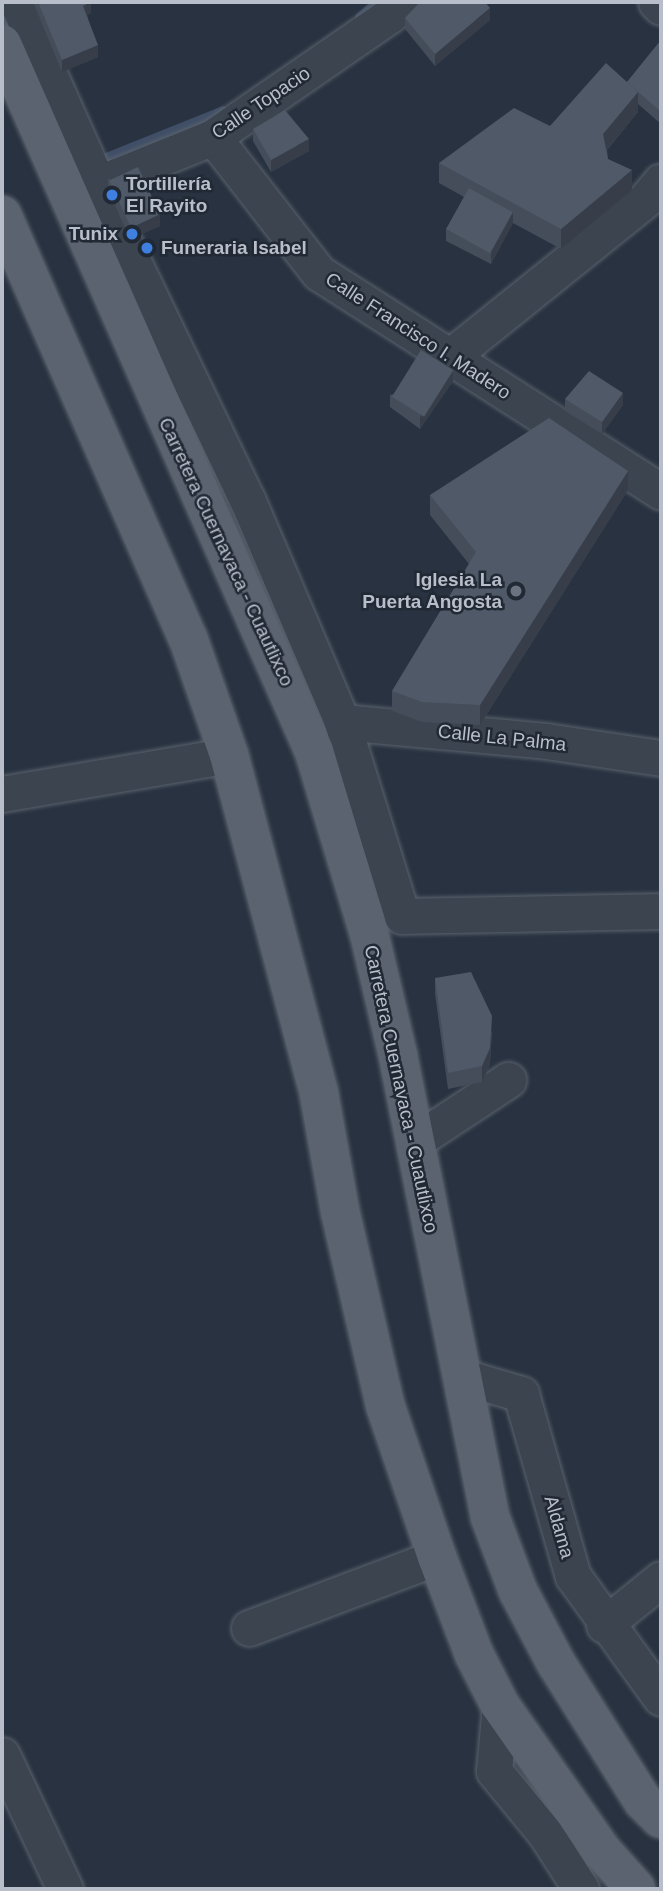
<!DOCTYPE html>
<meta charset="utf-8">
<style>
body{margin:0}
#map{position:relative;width:663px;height:1891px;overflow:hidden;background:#283240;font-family:Arial,sans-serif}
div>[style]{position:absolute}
.stream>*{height:9px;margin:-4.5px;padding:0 4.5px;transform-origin:4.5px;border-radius:4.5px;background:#404f67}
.roads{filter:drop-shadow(0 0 2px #5a626d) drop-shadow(0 0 2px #5a626d)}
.minor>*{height:35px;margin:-17.5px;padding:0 17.5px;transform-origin:17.5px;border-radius:17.5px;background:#3c4450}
.major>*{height:38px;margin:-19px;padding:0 19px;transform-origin:19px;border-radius:19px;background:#5b6370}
.wall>*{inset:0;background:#444d59}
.shaded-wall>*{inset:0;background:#373e49}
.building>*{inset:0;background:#4f5968;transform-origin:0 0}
.dots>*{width:19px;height:19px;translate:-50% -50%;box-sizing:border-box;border:4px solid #212935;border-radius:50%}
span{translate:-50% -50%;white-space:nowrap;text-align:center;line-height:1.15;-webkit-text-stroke:5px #212935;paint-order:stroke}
.street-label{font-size:19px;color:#b9bfca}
.poi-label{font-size:19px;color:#b9bfca;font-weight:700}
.left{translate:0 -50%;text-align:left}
.right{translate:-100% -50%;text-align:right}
.frame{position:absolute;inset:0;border:4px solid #b9bfca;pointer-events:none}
</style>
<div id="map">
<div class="stream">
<div style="left:2px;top:11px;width:28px;rotate:69deg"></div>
<div style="left:359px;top:17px;width:23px;rotate:-41deg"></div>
<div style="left:101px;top:159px;width:131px;rotate:-21.9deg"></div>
</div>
<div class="roads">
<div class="minor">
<div style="left:17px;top:2px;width:270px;rotate:66deg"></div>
<div style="left:127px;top:249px;width:277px;rotate:64.4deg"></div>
<div style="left:247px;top:499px;width:242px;rotate:66.9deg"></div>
<div style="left:342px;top:722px;width:203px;rotate:72.8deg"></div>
<div style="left:402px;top:916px;width:259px;rotate:-1.1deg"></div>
<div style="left:656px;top:2px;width:7px;rotate:45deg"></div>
<div style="left:213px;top:137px;width:172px;rotate:52.1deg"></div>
<div style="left:319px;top:273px;width:406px;rotate:32.6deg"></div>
<div style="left:77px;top:192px;width:147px;rotate:-22deg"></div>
<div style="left:213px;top:137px;width:215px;rotate:-34.6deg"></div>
<div style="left:390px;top:15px;width:18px;rotate:-45deg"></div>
<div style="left:451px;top:356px;width:250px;rotate:-38.8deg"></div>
<div style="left:646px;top:199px;width:23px;rotate:-50deg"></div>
<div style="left:342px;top:722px;width:205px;rotate:5.3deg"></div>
<div style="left:546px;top:741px;width:116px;rotate:8.4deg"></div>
<div style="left:2px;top:794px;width:230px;rotate:-9.7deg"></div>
<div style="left:414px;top:1142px;width:113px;rotate:-33.4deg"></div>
<div style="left:460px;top:1376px;width:64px;rotate:16.4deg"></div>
<div style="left:521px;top:1394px;width:189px;rotate:74.1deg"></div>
<div style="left:573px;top:1576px;width:150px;rotate:54.2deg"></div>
<div style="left:604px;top:1625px;width:73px;rotate:-38.9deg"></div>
<div style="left:249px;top:1628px;width:201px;rotate:-20.7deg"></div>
<div style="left:500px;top:1705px;width:66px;rotate:95.2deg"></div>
<div style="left:494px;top:1771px;width:80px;rotate:50.6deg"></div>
<div style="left:545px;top:1833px;width:67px;rotate:57.3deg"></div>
<div style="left:2px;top:1755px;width:148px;rotate:64.8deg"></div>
</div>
<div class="major">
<div style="left:2px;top:44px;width:773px;rotate:66.19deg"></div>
<div style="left:314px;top:751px;width:190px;rotate:73.2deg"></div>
<div style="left:369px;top:933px;width:126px;rotate:76.7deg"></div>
<div style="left:398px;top:1056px;width:470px;rotate:78.7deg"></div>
<div style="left:490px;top:1517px;width:79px;rotate:69.3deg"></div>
<div style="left:518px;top:1591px;width:81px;rotate:62.2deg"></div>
<div style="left:556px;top:1663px;width:163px;rotate:57.8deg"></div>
<div style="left:643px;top:1801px;width:25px;rotate:45deg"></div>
<div style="left:2px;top:215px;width:462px;rotate:66.3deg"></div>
<div style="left:188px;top:638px;width:124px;rotate:70.7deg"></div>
<div style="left:229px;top:755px;width:351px;rotate:75.1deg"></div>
<div style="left:319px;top:1094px;width:119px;rotate:79.8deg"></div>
<div style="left:340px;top:1211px;width:199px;rotate:76.9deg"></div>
<div style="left:385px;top:1405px;width:161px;rotate:71.1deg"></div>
<div style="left:437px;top:1557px;width:104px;rotate:69.1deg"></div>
<div style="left:474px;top:1654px;width:57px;rotate:63deg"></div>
<div style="left:500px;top:1705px;width:178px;rotate:55.1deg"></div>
<div style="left:602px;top:1851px;width:51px;rotate:48.2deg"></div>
</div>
</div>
<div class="wall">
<div style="clip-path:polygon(33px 2px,91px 2px,91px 13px,87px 15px,98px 57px,62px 72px)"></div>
<div style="clip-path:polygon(405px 18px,490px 20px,435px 66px,405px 29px)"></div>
<div style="clip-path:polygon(661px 40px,661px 124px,638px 104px,638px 112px,607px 150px,608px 159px,632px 190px,561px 249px,513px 223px,491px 264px,446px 241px,446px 229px,464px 197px,439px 183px,439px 163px,550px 126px,627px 82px)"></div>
<div style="clip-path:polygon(253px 129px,309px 151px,271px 172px,253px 141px)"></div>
<div style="clip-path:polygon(108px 178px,160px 226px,130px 239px,108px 190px)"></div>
<div style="clip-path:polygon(453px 381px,420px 429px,390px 407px,390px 395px)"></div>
<div style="clip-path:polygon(565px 399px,623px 405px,602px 434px,565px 411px)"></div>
<div style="clip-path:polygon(628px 490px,480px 725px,422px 722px,392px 711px,392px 691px,469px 564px,430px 515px,430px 495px)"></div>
<div style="clip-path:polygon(435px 978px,492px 1032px,490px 1064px,482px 1082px,448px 1089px,435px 994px)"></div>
</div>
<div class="shaded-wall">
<div style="clip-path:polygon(91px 2px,91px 13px,83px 17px,83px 6px)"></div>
<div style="clip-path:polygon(490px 8px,490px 20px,435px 66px,435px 54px)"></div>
<div style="clip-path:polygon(98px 45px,98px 57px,62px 72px,62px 60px)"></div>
<div style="clip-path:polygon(638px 92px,638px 112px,603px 154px,603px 134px)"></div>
<div style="clip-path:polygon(309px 139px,309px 151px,271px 172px,271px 160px)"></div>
<div style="clip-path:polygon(632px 170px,632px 190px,561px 249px,561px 229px)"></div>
<div style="clip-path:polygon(513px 212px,513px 223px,491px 264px,491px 252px)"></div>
<div style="clip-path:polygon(160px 214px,160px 226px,130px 239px,130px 227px)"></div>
<div style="clip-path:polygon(453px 370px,453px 381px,420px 429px,420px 417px)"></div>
<div style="clip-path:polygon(623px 393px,623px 405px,602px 434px,602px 422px)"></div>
<div style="clip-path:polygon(628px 471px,628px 490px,480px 725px,480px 705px)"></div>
<div style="clip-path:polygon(492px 1016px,490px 1064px,482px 1082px,482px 1066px)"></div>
</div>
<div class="building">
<div style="clip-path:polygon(38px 2px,90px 2px,83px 6px,98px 45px,62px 60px)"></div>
<div style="clip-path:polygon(420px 2px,485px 2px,490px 8px,435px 54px,405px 18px)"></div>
<div style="clip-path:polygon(661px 40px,661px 112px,627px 82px)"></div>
<div style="clip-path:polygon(606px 63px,638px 92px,603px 134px,608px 159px,632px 170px,561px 229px,439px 163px,514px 108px,550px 126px)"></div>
<div style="clip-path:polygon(285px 110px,309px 139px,271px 160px,253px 129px)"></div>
<div style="left:138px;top:167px;width:52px;height:32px;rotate:65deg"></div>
<div style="left:469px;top:188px;width:50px;height:47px;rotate:29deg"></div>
<div style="left:421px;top:350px;width:38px;height:55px;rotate:32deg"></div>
<div style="clip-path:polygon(589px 371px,623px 393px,602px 422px,565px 399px)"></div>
<div style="clip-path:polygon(549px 418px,628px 471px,480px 705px,422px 702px,392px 691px,476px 552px,430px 495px)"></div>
<div style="clip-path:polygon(471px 972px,492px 1016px,490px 1048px,482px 1066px,448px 1073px,435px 978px)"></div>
</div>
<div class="dots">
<div style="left:112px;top:195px;background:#3f7fe0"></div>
<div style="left:132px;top:234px;background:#3f7fe0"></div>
<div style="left:147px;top:248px;background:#3f7fe0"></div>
<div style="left:516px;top:591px;background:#6b7280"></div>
</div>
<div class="street-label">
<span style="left:261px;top:103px;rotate:-34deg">Calle Topacio</span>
<span style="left:418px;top:336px;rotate:33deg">Calle Francisco I. Madero</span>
<span style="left:226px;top:552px;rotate:65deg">Carretera Cuernavaca - Cuautlixco</span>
<span style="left:502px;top:738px;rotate:6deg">Calle La Palma</span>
<span style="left:401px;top:1089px;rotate:78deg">Carretera Cuernavaca - Cuautlixco</span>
<span style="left:559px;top:1527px;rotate:74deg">Aldama</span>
</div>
<div class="poi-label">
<span class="left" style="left:126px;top:195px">Tortillería<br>El Rayito</span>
<span class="right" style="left:118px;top:234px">Tunix</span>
<span class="left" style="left:161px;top:248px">Funeraria Isabel</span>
<span class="right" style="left:502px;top:591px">Iglesia La<br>Puerta Angosta</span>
</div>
<div class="frame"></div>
</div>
